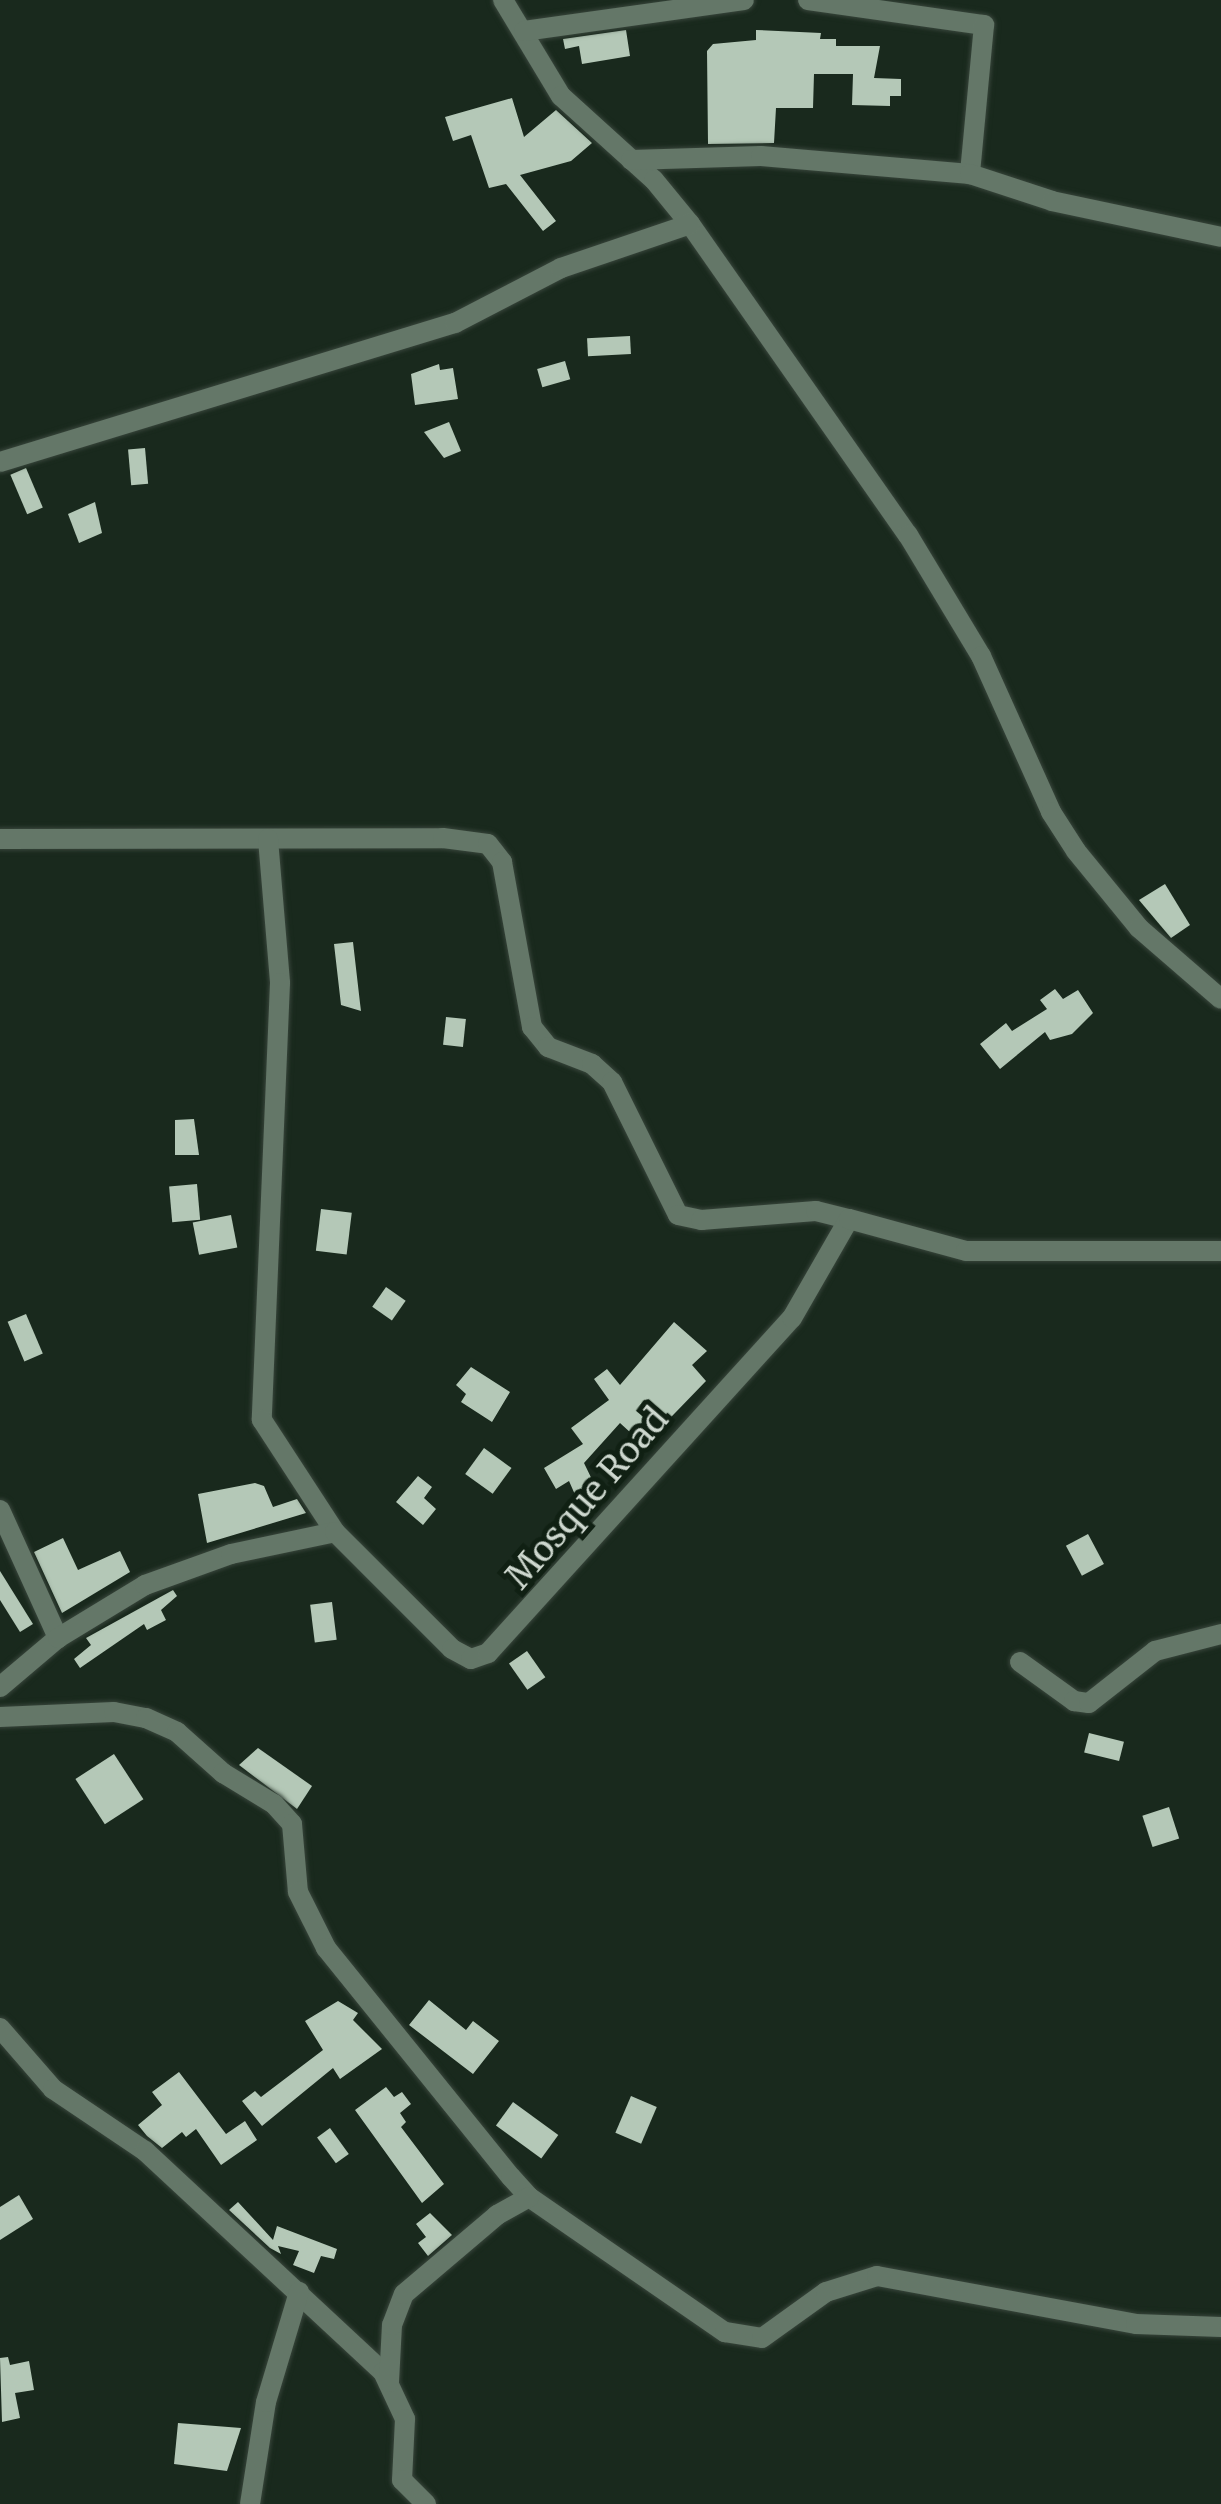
<!DOCTYPE html>
<style>
body{margin:0}
#map{position:relative;width:1221px;height:2504px;overflow:hidden;background:#19291d;font-family:Merriweather,serif}
div>[style]{position:absolute}
.building>*{inset:0;background:#b4c8b7;transform-origin:0 0}
.roads{filter:drop-shadow(0 0 2px #38453b) drop-shadow(0 0 2px #38453b)}
.minor>*{height:20px;margin:-10px;padding:0 10px;transform-origin:10px;border-radius:10px;background:#647768}
span{translate:-50% -50%;white-space:nowrap;text-align:center;line-height:1.15;-webkit-text-stroke:10px #102013;paint-order:stroke}
.street-label{font-size:35px;color:#cdd7ce}
</style>
<div id="map">
<div class="building">
<div style="clip-path:polygon(626px 30px,630px 56px,582px 64px,579px 46px,565px 49px,563px 39px)"></div>
<div style="clip-path:polygon(756px 30px,821px 33px,820px 39px,836px 39px,836px 46px,880px 46px,874px 78px,901px 79px,901px 96px,890px 96px,890px 106px,852px 105px,853px 74px,814px 74px,813px 108px,776px 108px,774px 143px,708px 144px,707px 51px,713px 44px,756px 40px)"></div>
<div style="clip-path:polygon(512px 98px,524px 137px,556px 110px,592px 143px,571px 161px,520px 175px,556px 221px,543px 231px,506px 184px,489px 188px,471px 135px,453px 141px,445px 117px)"></div>
<div style="left:630px;top:336px;width:18px;height:43px;rotate:87deg"></div>
<div style="left:565px;top:361px;width:19px;height:29px;rotate:74deg"></div>
<div style="clip-path:polygon(439px 364px,440px 370px,453px 368px,458px 399px,415px 405px,411px 374px)"></div>
<div style="clip-path:polygon(449px 422px,461px 451px,444px 458px,424px 432px)"></div>
<div style="left:145px;top:448px;width:36px;height:17px;rotate:85deg"></div>
<div style="left:26px;top:468px;width:43px;height:17px;rotate:67deg"></div>
<div style="clip-path:polygon(95px 502px,102px 533px,79px 543px,68px 514px)"></div>
<div style="clip-path:polygon(1165px 884px,1190px 925px,1171px 938px,1139px 900px)"></div>
<div style="clip-path:polygon(353px 942px,360px 1003px,361px 1011px,341px 1005px,334px 944px)"></div>
<div style="clip-path:polygon(1055px 989px,1063px 999px,1078px 990px,1093px 1013px,1072px 1034px,1050px 1040px,1045px 1032px,1000px 1069px,980px 1044px,1006px 1023px,1012px 1031px,1047px 1009px,1040px 1000px)"></div>
<div style="left:446px;top:1017px;width:20px;height:28px;rotate:6deg"></div>
<div style="clip-path:polygon(194px 1119px,199px 1155px,175px 1155px,175px 1120px)"></div>
<div style="left:197px;top:1184px;width:36px;height:28px;rotate:85deg"></div>
<div style="left:321px;top:1209px;width:31px;height:42px;rotate:7deg"></div>
<div style="left:231px;top:1215px;width:33px;height:39px;rotate:79deg"></div>
<div style="left:386px;top:1287px;width:24px;height:24px;rotate:35deg"></div>
<div style="left:26px;top:1314px;width:43px;height:20px;rotate:67deg"></div>
<div style="clip-path:polygon(674px 1322px,707px 1351px,692px 1365px,706px 1381px,644px 1445px,620px 1423px,584px 1463px,600px 1496px,580px 1506px,569px 1481px,556px 1489px,544px 1468px,583px 1444px,571px 1428px,609px 1400px,594px 1379px,607px 1369px,620px 1385px)"></div>
<div style="clip-path:polygon(471px 1367px,510px 1392px,492px 1422px,461px 1402px,466px 1394px,456px 1385px)"></div>
<div style="left:484px;top:1448px;width:34px;height:32px;rotate:36deg"></div>
<div style="clip-path:polygon(418px 1476px,432px 1487px,424px 1498px,436px 1509px,423px 1525px,396px 1502px)"></div>
<div style="clip-path:polygon(255px 1483px,264px 1486px,273px 1507px,297px 1499px,306px 1513px,207px 1543px,198px 1494px)"></div>
<div style="left:1088px;top:1534px;width:34px;height:25px;rotate:62deg"></div>
<div style="clip-path:polygon(63px 1538px,78px 1570px,120px 1551px,130px 1572px,62px 1613px,34px 1552px)"></div>
<div style="clip-path:polygon(0 1571px,33px 1624px,20px 1632px,0 1600px)"></div>
<div style="clip-path:polygon(173px 1590px,177px 1596px,161px 1610px,166px 1620px,147px 1630px,144px 1624px,80px 1668px,74px 1659px,91px 1645px,86px 1638px)"></div>
<div style="left:332px;top:1602px;width:38px;height:22px;rotate:83deg"></div>
<div style="left:527px;top:1651px;width:32px;height:22px;rotate:55deg"></div>
<div style="left:1089px;top:1733px;width:36px;height:20px;rotate:14deg"></div>
<div style="clip-path:polygon(258px 1748px,312px 1786px,297px 1809px,239px 1765px)"></div>
<div style="left:114px;top:1754px;width:54px;height:46px;rotate:57deg"></div>
<div style="left:1169px;top:1807px;width:33px;height:28px;rotate:72deg"></div>
<div style="clip-path:polygon(429px 2000px,466px 2030px,473px 2021px,499px 2041px,473px 2074px,409px 2025px)"></div>
<div style="clip-path:polygon(338px 2001px,358px 2013px,353px 2020px,382px 2049px,340px 2079px,333px 2068px,262px 2126px,242px 2101px,255px 2091px,261px 2097px,323px 2050px,305px 2021px)"></div>
<div style="clip-path:polygon(179px 2072px,226px 2134px,245px 2121px,257px 2140px,221px 2165px,196px 2129px,186px 2137px,182px 2132px,162px 2148px,147px 2136px,138px 2125px,162px 2105px,152px 2092px)"></div>
<div style="clip-path:polygon(386px 2087px,394px 2097px,402px 2092px,411px 2104px,400px 2113px,406px 2122px,401px 2127px,444px 2184px,422px 2203px,355px 2110px)"></div>
<div style="left:631px;top:2096px;width:28px;height:40px;rotate:23deg"></div>
<div style="left:513px;top:2102px;width:56px;height:29px;rotate:36deg"></div>
<div style="left:330px;top:2128px;width:32px;height:16px;rotate:54deg"></div>
<div style="clip-path:polygon(19px 2195px,33px 2219px,0 2240px,0 2207px)"></div>
<div style="clip-path:polygon(238px 2202px,273px 2240px,277px 2226px,337px 2249px,334px 2259px,321px 2256px,314px 2273px,293px 2265px,299px 2251px,278px 2246px,281px 2254px,270px 2248px,229px 2210px)"></div>
<div style="clip-path:polygon(430px 2213px,452px 2235px,428px 2256px,418px 2243px,426px 2237px,416px 2224px)"></div>
<div style="clip-path:polygon(8px 2357px,10px 2365px,29px 2361px,34px 2390px,15px 2393px,20px 2418px,2px 2422px,0 2358px)"></div>
<div style="clip-path:polygon(178px 2423px,241px 2428px,227px 2471px,174px 2464px)"></div>
</div>
<div class="roads">
<div class="minor">
<div style="left:503px;top:0;width:112px;rotate:58.9deg"></div>
<div style="left:561px;top:96px;width:125px;rotate:42.1deg"></div>
<div style="left:654px;top:180px;width:57px;rotate:50.7deg"></div>
<div style="left:690px;top:224px;width:380px;rotate:55deg"></div>
<div style="left:908px;top:535px;width:141px;rotate:58.9deg"></div>
<div style="left:981px;top:656px;width:171px;rotate:65.8deg"></div>
<div style="left:1051px;top:812px;width:46px;rotate:57.3deg"></div>
<div style="left:1076px;top:851px;width:99px;rotate:50.7deg"></div>
<div style="left:1139px;top:928px;width:108px;rotate:40.9deg"></div>
<div style="left:808px;top:0;width:178px;rotate:8.1deg"></div>
<div style="left:984px;top:25px;width:150px;rotate:95.4deg"></div>
<div style="left:524px;top:31px;width:222px;rotate:-8deg"></div>
<div style="left:631px;top:160px;width:130px;rotate:-1.8deg"></div>
<div style="left:761px;top:156px;width:210px;rotate:4.9deg"></div>
<div style="left:970px;top:174px;width:86px;rotate:18.2deg"></div>
<div style="left:1052px;top:201px;width:173px;rotate:12deg"></div>
<div style="left:0;top:462px;width:476px;rotate:-17deg"></div>
<div style="left:455px;top:323px;width:119px;rotate:-27.4deg"></div>
<div style="left:561px;top:268px;width:136px;rotate:-18.8deg"></div>
<div style="left:0;top:839px;width:443px;rotate:-0.1deg"></div>
<div style="left:443px;top:838px;width:45px;rotate:7.6deg"></div>
<div style="left:488px;top:844px;width:23px;rotate:52deg"></div>
<div style="left:502px;top:862px;width:168px;rotate:79.7deg"></div>
<div style="left:532px;top:1027px;width:26px;rotate:51deg"></div>
<div style="left:548px;top:1047px;width:47px;rotate:21.1deg"></div>
<div style="left:592px;top:1064px;width:27px;rotate:42deg"></div>
<div style="left:612px;top:1082px;width:148px;rotate:63.6deg"></div>
<div style="left:678px;top:1215px;width:24px;rotate:12deg"></div>
<div style="left:701px;top:1220px;width:115px;rotate:-4.5deg"></div>
<div style="left:816px;top:1211px;width:34px;rotate:14deg"></div>
<div style="left:268px;top:839px;width:144px;rotate:85.2deg"></div>
<div style="left:280px;top:983px;width:437px;rotate:92.4deg"></div>
<div style="left:262px;top:1420px;width:134px;rotate:56.9deg"></div>
<div style="left:0;top:1510px;width:141px;rotate:65.6deg"></div>
<div style="left:1020px;top:1662px;width:67px;rotate:35.8deg"></div>
<div style="left:1074px;top:1701px;width:15px;rotate:8deg"></div>
<div style="left:1089px;top:1703px;width:84px;rotate:-38.2deg"></div>
<div style="left:1155px;top:1651px;width:68px;rotate:-14.4deg"></div>
<div style="left:0;top:1687px;width:76px;rotate:-40.2deg"></div>
<div style="left:58px;top:1638px;width:102px;rotate:-31.3deg"></div>
<div style="left:145px;top:1585px;width:91px;rotate:-19.8deg"></div>
<div style="left:231px;top:1554px;width:106px;rotate:-11.9deg"></div>
<div style="left:335px;top:1532px;width:165px;rotate:45deg"></div>
<div style="left:452px;top:1649px;width:21px;rotate:28deg"></div>
<div style="left:471px;top:1659px;width:18px;rotate:-19deg"></div>
<div style="left:488px;top:1653px;width:452px;rotate:-47.8deg"></div>
<div style="left:792px;top:1318px;width:114px;rotate:-60.1deg"></div>
<div style="left:849px;top:1219px;width:121px;rotate:15.3deg"></div>
<div style="left:966px;top:1251px;width:255px"></div>
<div style="left:0;top:1717px;width:114px;rotate:-2.5deg"></div>
<div style="left:114px;top:1712px;width:33px;rotate:11deg"></div>
<div style="left:146px;top:1718px;width:34px;rotate:24deg"></div>
<div style="left:177px;top:1732px;width:62px;rotate:41.7deg"></div>
<div style="left:223px;top:1773px;width:60px;rotate:31.3deg"></div>
<div style="left:274px;top:1804px;width:27px;rotate:48deg"></div>
<div style="left:292px;top:1824px;width:68px;rotate:85deg"></div>
<div style="left:298px;top:1892px;width:63px;rotate:63.4deg"></div>
<div style="left:326px;top:1948px;width:294px;rotate:51.1deg"></div>
<div style="left:511px;top:2177px;width:27px;rotate:48deg"></div>
<div style="left:529px;top:2197px;width:238px;rotate:34.6deg"></div>
<div style="left:725px;top:2332px;width:37px;rotate:9deg"></div>
<div style="left:762px;top:2338px;width:79px;rotate:-35.7deg"></div>
<div style="left:826px;top:2292px;width:53px;rotate:-17.4deg"></div>
<div style="left:877px;top:2276px;width:263px;rotate:10.5deg"></div>
<div style="left:1136px;top:2324px;width:85px;rotate:2deg"></div>
<div style="left:0;top:2028px;width:81px;rotate:49deg"></div>
<div style="left:53px;top:2089px;width:111px;rotate:34deg"></div>
<div style="left:145px;top:2151px;width:325px;rotate:42.9deg"></div>
<div style="left:383px;top:2372px;width:52px;rotate:64.9deg"></div>
<div style="left:405px;top:2419px;width:61px;rotate:92.8deg"></div>
<div style="left:402px;top:2480px;width:34px;rotate:45deg"></div>
<div style="left:389px;top:2382px;width:57px;rotate:-87deg"></div>
<div style="left:392px;top:2325px;width:33px;rotate:-69deg"></div>
<div style="left:404px;top:2294px;width:122px;rotate:-40.3deg"></div>
<div style="left:497px;top:2215px;width:37px;rotate:-29deg"></div>
<div style="left:250px;top:2504px;width:103px;rotate:-81.1deg"></div>
<div style="left:266px;top:2402px;width:115px;rotate:-73.3deg"></div>
</div>
</div>
<div class="street-label">
<span style="left:587px;top:1498px;rotate:-49deg">Mosque Road</span>
</div>
</div>
